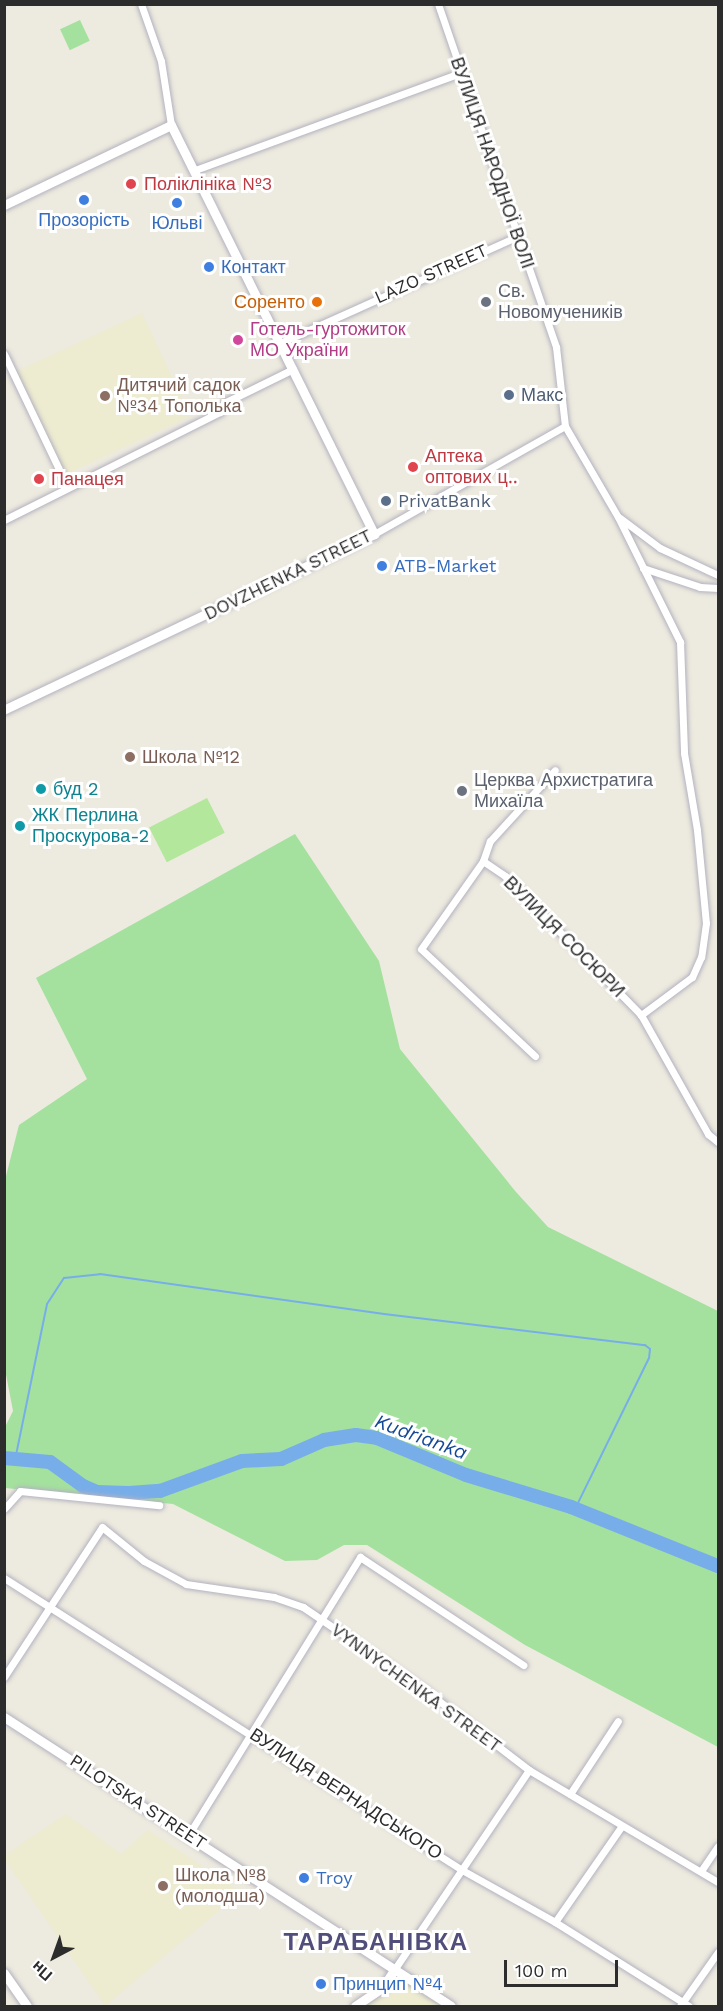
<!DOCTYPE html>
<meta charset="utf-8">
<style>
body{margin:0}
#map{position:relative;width:723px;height:2011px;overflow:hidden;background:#edeadf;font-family:"Work Sans",sans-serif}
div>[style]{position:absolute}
.education>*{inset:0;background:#edebd0;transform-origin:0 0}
.green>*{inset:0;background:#a4e19e;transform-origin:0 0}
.pitch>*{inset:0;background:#b3e79b;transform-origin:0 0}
.stream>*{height:2px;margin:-1px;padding:0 1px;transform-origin:1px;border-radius:1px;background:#77aeea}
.river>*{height:14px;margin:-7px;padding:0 7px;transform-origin:7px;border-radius:7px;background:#77aeea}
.roads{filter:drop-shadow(0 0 2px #b3b2bf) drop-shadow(0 0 2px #b3b2bf)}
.street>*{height:7px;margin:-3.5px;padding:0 3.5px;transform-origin:3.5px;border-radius:3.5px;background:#fff}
.secondary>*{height:9px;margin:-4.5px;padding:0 4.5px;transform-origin:4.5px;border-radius:4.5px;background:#fff}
.dots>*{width:16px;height:16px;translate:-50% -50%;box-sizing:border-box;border:3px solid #fff;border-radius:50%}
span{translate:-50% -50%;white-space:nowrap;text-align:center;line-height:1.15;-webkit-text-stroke:6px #fff;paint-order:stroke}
.street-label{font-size:18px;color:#2c2c2c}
.health-label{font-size:18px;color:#be3a42}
.left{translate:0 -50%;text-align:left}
.shop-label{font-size:18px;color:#366cbe}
.worship-label{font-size:18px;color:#5b616d}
.food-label{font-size:18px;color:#c56008}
.right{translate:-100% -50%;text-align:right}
.hotel-label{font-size:18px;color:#b23c85}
.education-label{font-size:18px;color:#785e54}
.service-label{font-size:18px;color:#4e5e75}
.culture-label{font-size:18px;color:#0d838f}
.water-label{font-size:20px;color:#144898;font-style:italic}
.district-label{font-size:24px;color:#514e7b;font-weight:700;letter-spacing:1.5px}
.frame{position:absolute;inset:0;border:6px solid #2c2c2c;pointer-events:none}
.north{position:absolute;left:24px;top:1927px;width:60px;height:60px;-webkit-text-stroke:4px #fff;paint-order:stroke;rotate:221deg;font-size:16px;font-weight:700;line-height:24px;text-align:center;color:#2c2c2c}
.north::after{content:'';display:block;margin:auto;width:21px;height:27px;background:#2c2c2c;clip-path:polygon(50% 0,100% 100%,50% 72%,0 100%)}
.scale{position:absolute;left:504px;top:1960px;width:114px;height:27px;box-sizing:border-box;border:3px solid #2c2c2c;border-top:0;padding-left:8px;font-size:18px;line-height:21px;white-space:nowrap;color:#2c2c2c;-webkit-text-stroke:4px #fff;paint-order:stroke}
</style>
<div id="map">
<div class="education">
<div style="left:142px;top:313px;width:114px;height:138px;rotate:65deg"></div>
<div style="clip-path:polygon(66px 1814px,121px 1854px,148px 1830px,241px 1892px,105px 2006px,5px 1860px,5px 1855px)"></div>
<div style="clip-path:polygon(395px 1975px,444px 2006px,361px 2006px)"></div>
</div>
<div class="green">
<div style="left:80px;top:20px;width:23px;height:22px;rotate:65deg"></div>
<div style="clip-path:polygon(295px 834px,379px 961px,400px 1049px,516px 1192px,548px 1227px,718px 1311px,718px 1747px,525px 1645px,367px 1545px,344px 1545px,317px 1560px,285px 1561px,173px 1504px,5px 1488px,5px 1427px,13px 1411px,4px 1364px,5px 1180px,19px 1125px,87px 1079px,36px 978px)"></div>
</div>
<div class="pitch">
<div style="left:207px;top:798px;width:39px;height:65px;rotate:63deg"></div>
</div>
<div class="stream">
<div style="left:15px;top:1460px;width:159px;rotate:-78.4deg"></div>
<div style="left:47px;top:1304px;width:31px;rotate:-57deg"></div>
<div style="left:64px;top:1278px;width:36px;rotate:-6deg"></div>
<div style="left:100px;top:1274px;width:287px;rotate:8deg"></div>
<div style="left:384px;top:1314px;width:263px;rotate:6.8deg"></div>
<div style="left:645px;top:1345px;width:6px;rotate:39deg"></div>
<div style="left:650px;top:1349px;width:9px;rotate:96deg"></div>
<div style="left:649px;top:1358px;width:168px;rotate:116.1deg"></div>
</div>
<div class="river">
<div style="left:4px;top:1458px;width:46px;rotate:5deg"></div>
<div style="left:50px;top:1462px;width:41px;rotate:36deg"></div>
<div style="left:83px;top:1486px;width:15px;rotate:23deg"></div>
<div style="left:97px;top:1492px;width:32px;rotate:2deg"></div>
<div style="left:129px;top:1493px;width:31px;rotate:-4deg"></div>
<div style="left:160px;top:1491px;width:87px;rotate:-20.1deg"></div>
<div style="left:242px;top:1461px;width:39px;rotate:-3deg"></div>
<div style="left:281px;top:1459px;width:47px;rotate:-23.8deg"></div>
<div style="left:324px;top:1440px;width:32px;rotate:-9deg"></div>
<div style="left:356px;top:1435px;width:21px;rotate:8deg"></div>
<div style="left:377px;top:1438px;width:96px;rotate:22.6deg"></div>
<div style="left:466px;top:1475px;width:110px;rotate:16.9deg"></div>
<div style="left:571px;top:1507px;width:158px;rotate:21.9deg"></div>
</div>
<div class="roads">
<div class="street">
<div style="left:141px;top:4px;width:60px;rotate:70.7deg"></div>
<div style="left:161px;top:61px;width:65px;rotate:81.1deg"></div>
<div style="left:438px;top:4px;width:363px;rotate:71deg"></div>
<div style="left:556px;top:347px;width:80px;rotate:83.5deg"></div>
<div style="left:565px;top:426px;width:105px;rotate:59.8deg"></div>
<div style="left:618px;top:517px;width:140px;rotate:63.6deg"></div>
<div style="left:680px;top:642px;width:111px;rotate:87.9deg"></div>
<div style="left:684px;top:753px;width:78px;rotate:80.4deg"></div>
<div style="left:697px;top:830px;width:93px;rotate:84.5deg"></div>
<div style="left:706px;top:923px;width:34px;rotate:98deg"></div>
<div style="left:701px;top:957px;width:22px;rotate:114deg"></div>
<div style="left:692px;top:977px;width:64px;rotate:143.3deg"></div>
<div style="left:641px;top:1015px;width:137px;rotate:60.6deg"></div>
<div style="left:708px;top:1134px;width:13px;rotate:39deg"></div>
<div style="left:195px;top:170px;width:282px;rotate:-20.1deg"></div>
<div style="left:280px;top:343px;width:261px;rotate:-24.2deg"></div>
<div style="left:4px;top:354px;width:148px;rotate:64.5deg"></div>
<div style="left:620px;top:518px;width:50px;rotate:36.9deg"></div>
<div style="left:660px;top:548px;width:64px;rotate:25deg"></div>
<div style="left:4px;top:520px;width:241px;rotate:-26.6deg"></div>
<div style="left:220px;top:412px;width:10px;rotate:-66deg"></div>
<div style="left:224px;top:403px;width:77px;rotate:-26.2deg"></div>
<div style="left:374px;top:534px;width:219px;rotate:-29.5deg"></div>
<div style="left:643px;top:568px;width:60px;rotate:18.4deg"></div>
<div style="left:700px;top:587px;width:18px;rotate:3deg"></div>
<div style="left:483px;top:861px;width:27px;rotate:34deg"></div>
<div style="left:505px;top:876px;width:194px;rotate:45.6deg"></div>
<div style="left:535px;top:1056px;width:156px;rotate:-136.8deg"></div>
<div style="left:421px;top:949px;width:108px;rotate:-54.8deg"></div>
<div style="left:483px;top:861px;width:21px;rotate:-71deg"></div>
<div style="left:490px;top:841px;width:96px;rotate:-47.5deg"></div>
<div style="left:4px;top:1509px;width:24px;rotate:-48deg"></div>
<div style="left:20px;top:1491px;width:140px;rotate:5.8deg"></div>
<div style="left:4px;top:1578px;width:543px;rotate:32.52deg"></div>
<div style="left:462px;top:1870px;width:107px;rotate:29.2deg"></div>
<div style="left:555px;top:1922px;width:158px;rotate:32.1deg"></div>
<div style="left:4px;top:1677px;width:179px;rotate:-56.8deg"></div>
<div style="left:102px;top:1527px;width:54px;rotate:39deg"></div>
<div style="left:144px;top:1561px;width:48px;rotate:28.7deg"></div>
<div style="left:186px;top:1584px;width:89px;rotate:8.4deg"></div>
<div style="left:274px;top:1597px;width:31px;rotate:19deg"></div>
<div style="left:303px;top:1607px;width:149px;rotate:34.3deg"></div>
<div style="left:426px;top:1691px;width:130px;rotate:37.5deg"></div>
<div style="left:529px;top:1770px;width:220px;rotate:30.7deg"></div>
<div style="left:570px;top:1794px;width:87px;rotate:-56.7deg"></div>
<div style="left:189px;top:1834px;width:326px;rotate:-58.3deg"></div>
<div style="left:360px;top:1557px;width:196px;rotate:33.5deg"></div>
<div style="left:701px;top:1871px;width:30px;rotate:-56deg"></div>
<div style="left:555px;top:1922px;width:116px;rotate:-55.2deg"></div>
<div style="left:394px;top:1970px;width:241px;rotate:-56deg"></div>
<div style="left:680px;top:2006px;width:66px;rotate:-54.9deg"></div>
</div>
<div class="secondary">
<div style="left:4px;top:205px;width:185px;rotate:-25.6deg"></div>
<div style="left:171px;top:125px;width:457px;rotate:63.6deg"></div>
<div style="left:374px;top:534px;width:410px;rotate:154.6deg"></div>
<div style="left:4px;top:1717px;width:532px;rotate:32.88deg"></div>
<div style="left:4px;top:1973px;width:40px;rotate:55.1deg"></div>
<div style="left:355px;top:2006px;width:34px;rotate:-34deg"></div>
<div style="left:383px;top:1987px;width:20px;rotate:-57deg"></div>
</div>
</div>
<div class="dots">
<div style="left:131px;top:184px;background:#e0444e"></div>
<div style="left:84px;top:200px;background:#3f7fe0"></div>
<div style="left:177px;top:203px;background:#3f7fe0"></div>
<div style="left:209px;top:267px;background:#3f7fe0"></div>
<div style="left:317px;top:302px;background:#e8710a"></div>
<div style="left:486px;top:302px;background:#6b7280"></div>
<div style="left:238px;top:340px;background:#d1479c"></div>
<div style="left:509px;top:395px;background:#5c6f8a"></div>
<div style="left:105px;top:396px;background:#8d6e63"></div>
<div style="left:413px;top:467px;background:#e0444e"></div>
<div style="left:39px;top:479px;background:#e0444e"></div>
<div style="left:386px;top:501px;background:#5c6f8a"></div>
<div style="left:382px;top:566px;background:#3f7fe0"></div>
<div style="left:130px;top:757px;background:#8d6e63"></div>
<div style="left:41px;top:789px;background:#0f9aa8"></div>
<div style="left:462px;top:791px;background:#6b7280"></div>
<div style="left:20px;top:826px;background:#0f9aa8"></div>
<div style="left:304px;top:1878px;background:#3f7fe0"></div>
<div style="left:163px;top:1886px;background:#8d6e63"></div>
<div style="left:321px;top:1984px;background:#3f7fe0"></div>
</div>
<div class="street-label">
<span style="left:492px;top:163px;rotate:71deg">ВУЛИЦЯ НАРОДНОЇ ВОЛІ</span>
<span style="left:431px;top:274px;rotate:-24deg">LAZO STREET</span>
<span style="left:288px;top:575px;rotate:-26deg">DOVZHENKA STREET</span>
<span style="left:564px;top:937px;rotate:45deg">ВУЛИЦЯ СОСЮРИ</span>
<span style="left:416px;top:1688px;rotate:36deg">VYNNYCHENKA STREET</span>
<span style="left:346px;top:1794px;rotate:33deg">ВУЛИЦЯ ВЕРНАДСЬКОГО</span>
<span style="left:138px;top:1802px;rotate:33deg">PILOTSKA STREET</span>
</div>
<div class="health-label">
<span class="left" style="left:144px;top:184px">Поліклініка №3</span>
<span class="left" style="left:425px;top:467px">Аптека<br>оптових ц‥</span>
<span class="left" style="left:51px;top:479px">Панацея</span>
</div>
<div class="shop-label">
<span style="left:84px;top:220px">Прозорість</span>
<span style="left:177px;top:223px">Юльві</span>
<span class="left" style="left:221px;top:267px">Контакт</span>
<span class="left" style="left:394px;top:566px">ATB-Market</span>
<span class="left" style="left:316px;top:1878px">Troy</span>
<span class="left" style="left:333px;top:1984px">Принцип №4</span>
</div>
<div class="worship-label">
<span class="left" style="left:498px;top:302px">Св.<br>Новомучеників</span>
<span class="left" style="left:474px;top:791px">Церква Архистратига<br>Михаїла</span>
</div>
<div class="food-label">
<span class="right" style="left:305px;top:302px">Соренто</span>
</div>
<div class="hotel-label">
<span class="left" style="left:250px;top:340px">Готель-гуртожиток<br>МО України</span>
</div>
<div class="education-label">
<span class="left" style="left:117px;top:396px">Дитячий садок<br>№34 Тополька</span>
<span class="left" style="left:142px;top:757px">Школа №12</span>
<span class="left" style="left:175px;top:1886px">Школа №8<br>(молодша)</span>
</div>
<div class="service-label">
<span class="left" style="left:521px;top:395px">Макс</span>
<span class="left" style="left:398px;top:501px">PrivatBank</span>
</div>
<div class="culture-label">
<span class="left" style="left:53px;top:789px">буд 2</span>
<span class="left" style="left:32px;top:826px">ЖК Перлина<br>Проскурова-2</span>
</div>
<div class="water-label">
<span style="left:421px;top:1437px;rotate:20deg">Kudrianka</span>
</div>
<div class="district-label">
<span style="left:376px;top:1943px">ТАРАБАНІВКА</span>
</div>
<div class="frame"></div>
<div class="north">Пн</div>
<div class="scale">100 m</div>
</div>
